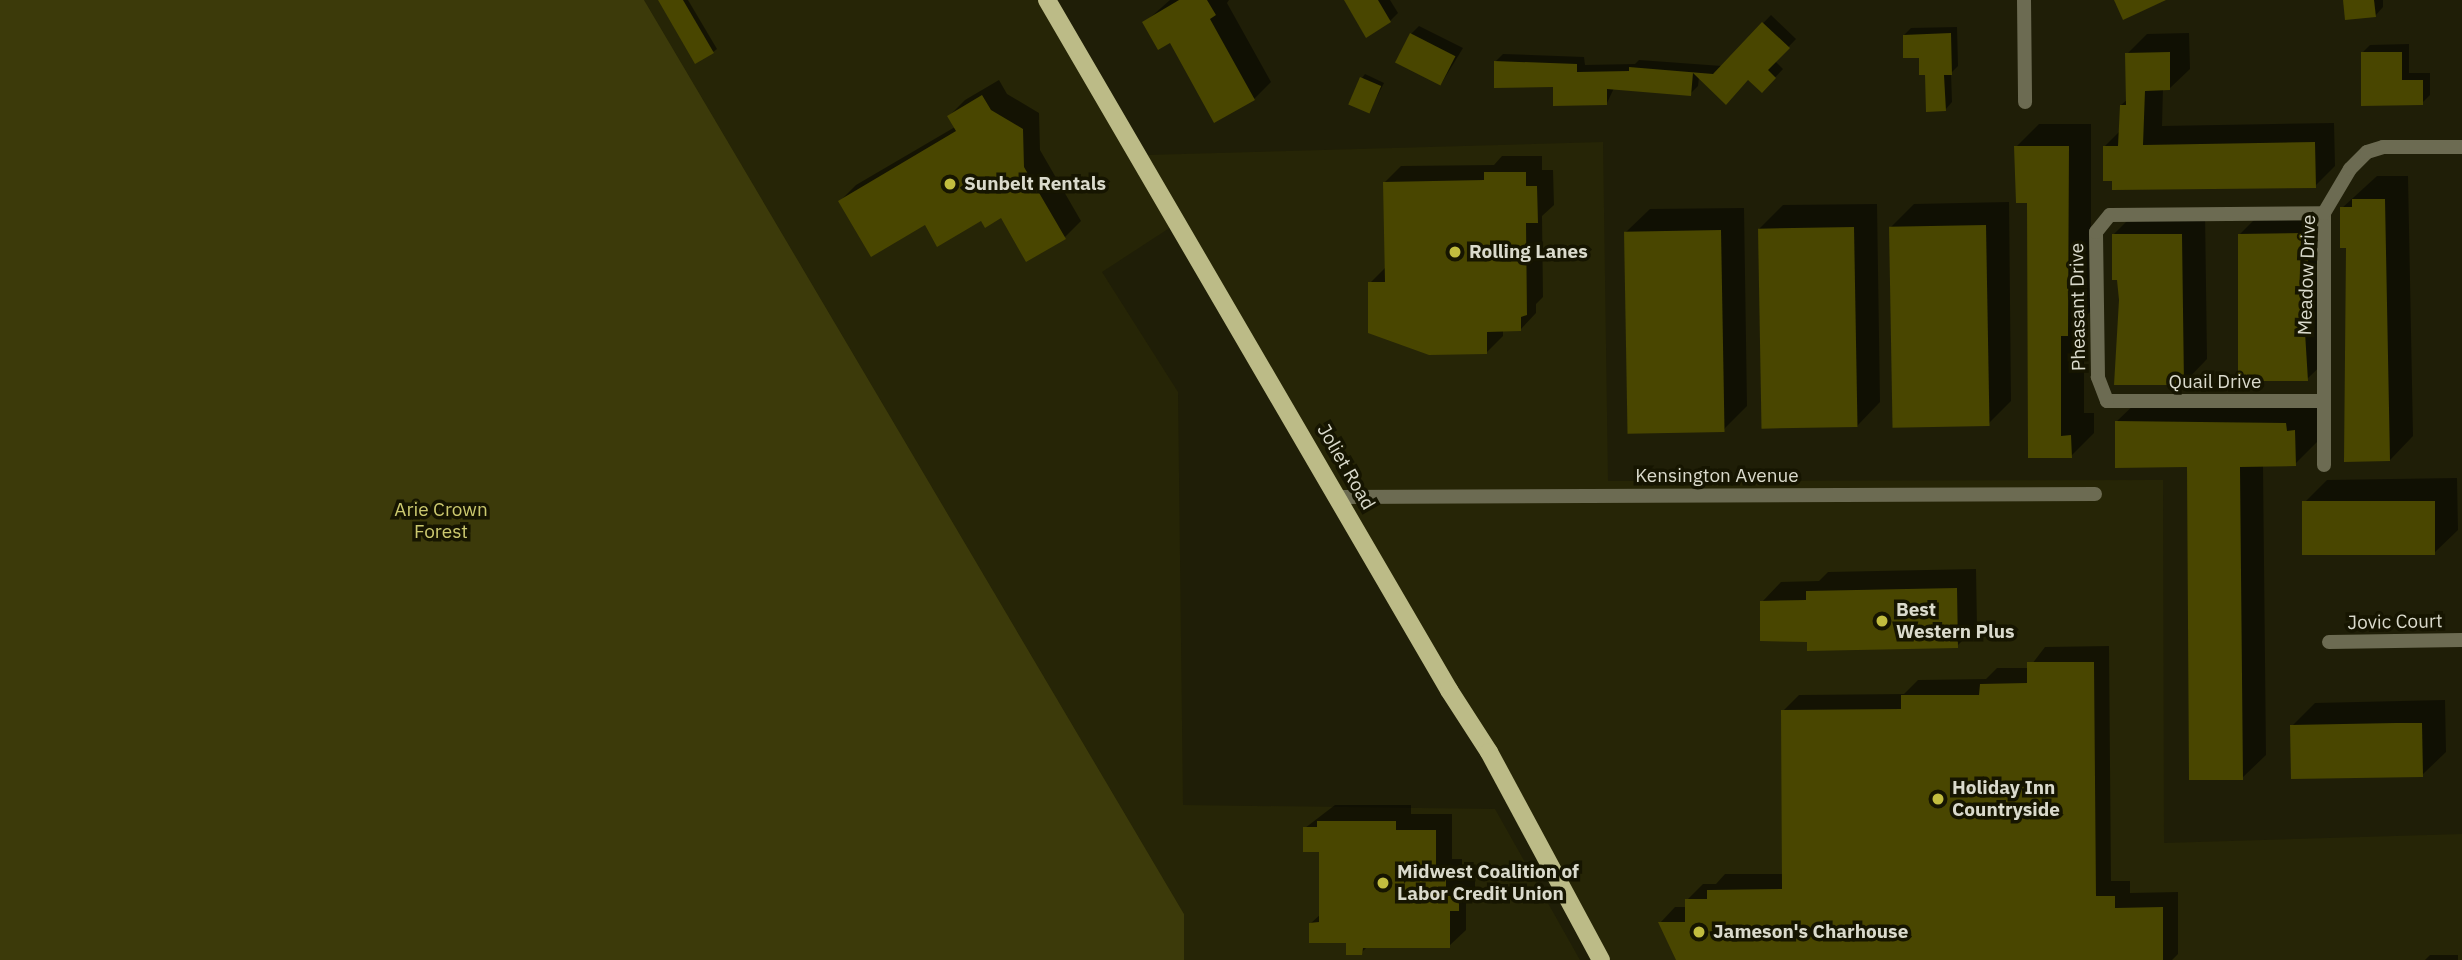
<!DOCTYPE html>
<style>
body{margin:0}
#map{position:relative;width:2462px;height:960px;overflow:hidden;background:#1f1e07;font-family:"IBM Plex Sans",sans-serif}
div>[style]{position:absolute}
.built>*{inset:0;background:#262506}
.green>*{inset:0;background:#3c3a0a}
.shadow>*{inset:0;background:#0007}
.building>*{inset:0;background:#494600;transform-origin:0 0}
.minor>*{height:14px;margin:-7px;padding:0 7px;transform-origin:7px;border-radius:7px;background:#6c6b52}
.primary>*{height:18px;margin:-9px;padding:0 9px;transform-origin:9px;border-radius:9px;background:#bcbb87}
.dots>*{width:19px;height:19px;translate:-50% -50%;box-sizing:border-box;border:4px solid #161501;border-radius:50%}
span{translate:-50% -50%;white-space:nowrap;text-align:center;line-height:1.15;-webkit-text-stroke:7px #161501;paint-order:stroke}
.poi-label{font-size:19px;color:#dadacc;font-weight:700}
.left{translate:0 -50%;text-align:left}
.street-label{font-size:19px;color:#dadacc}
.park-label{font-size:19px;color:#ccc96f}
</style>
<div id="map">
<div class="built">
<div style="clip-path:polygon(644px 0,1038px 0,1171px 227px,1102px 272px,1178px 392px,1183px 805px,1495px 809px,1580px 960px,1184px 960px,1184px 914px)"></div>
<div style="clip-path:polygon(1603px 142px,1608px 481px,2163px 480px,2164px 843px,2462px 834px,2462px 960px,1607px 960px,1147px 155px)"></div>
</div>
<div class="green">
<div style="clip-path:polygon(0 0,644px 0,1184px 914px,1184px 960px,0 960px)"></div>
</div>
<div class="shadow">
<div style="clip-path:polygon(660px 0,688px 0,717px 49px,713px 52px)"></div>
<div style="clip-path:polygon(1170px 0,1229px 0,1227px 3px,1271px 82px,1254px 99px,1144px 23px)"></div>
<div style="clip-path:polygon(1346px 0,1390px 0,1398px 13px,1390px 21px)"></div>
<div style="clip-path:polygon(2345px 0,2383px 0,2383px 7px,2375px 16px)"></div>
<div style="clip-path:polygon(1771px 15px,1796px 39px,1775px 61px,1783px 69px,1762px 91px,1749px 78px,1699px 77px,1698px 86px,1690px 94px,1614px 88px,1607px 103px,1495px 62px,1503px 54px,1584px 57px,1585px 65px,1635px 64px,1639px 60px,1722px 66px)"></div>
<div style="clip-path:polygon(1419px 26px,1463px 48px,1441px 84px,1411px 34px)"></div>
<div style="clip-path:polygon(1957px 27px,1958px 66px,1951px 73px,1952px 102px,1945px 110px,1921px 56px,1904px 35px,1911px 28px)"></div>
<div style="clip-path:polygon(2189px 33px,2190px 69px,2170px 88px,2163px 88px,2162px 126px,2334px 123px,2335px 166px,2315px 186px,2105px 146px,2121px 130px,2121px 105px,2128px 99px,2127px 54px,2147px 34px)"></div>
<div style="clip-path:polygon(2409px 44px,2409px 73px,2430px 73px,2430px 95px,2422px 103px,2362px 53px,2370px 45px)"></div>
<div style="clip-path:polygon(1365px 74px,1384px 83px,1369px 112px,1362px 78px)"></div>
<div style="clip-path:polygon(999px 80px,1007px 94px,1039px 113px,1040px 150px,1081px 221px,1065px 237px,1002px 216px,926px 222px,840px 201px,856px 185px,955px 127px,949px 116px,965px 100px)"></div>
<div style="clip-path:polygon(2039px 124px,2091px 124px,2091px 311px,2084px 318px,2084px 413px,2094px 413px,2094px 433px,2071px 456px,2030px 456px,2029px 202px,2016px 147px)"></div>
<div style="clip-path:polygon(1502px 156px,1542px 156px,1542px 170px,1553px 170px,1554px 205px,1542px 216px,1543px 297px,1536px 304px,1536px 313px,1520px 330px,1503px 330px,1503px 336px,1486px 353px,1370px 283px,1386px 267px,1385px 182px,1401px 166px,1494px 165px)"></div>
<div style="clip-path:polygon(2377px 176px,2408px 176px,2413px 436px,2390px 460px,2342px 208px)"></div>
<div style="clip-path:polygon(2009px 202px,2011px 401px,1988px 424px,1891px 227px,1914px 204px)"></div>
<div style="clip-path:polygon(1877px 204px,1880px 402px,1857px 426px,1759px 229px,1783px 205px)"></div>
<div style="clip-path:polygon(1744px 208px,1747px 406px,1723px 430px,1626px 232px,1650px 209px)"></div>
<div style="clip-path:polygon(2137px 211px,2205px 211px,2207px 359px,2184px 383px,2120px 300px,2114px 234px)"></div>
<div style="clip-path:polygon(2263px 211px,2331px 211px,2331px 356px,2307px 379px,2240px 234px)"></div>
<div style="clip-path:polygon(2140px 399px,2318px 408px,2318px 441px,2295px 464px,2263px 465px,2266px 755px,2242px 778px,2189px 465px,2116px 422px)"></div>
<div style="clip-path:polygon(2457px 478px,2458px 530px,2434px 553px,2304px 503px,2327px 480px)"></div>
<div style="clip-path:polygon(1976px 569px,1977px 626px,1957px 646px,1762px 602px,1781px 582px,1819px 581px,1828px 572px)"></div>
<div style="clip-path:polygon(2109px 646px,2111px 881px,2130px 881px,2130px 893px,2178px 892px,2178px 954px,2172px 960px,1678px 960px,1660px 923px,1675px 907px,1687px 907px,1687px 900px,1703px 884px,1716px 884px,1725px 874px,1784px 874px,1783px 711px,1799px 695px,1904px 694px,1918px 680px,1986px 679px,1997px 668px,2029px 668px,2045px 647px)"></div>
<div style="clip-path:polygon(2445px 700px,2446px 752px,2422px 775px,2292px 726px,2315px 703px)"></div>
<div style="clip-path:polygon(1335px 805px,1411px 805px,1411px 814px,1452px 814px,1452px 859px,1462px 859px,1462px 877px,1475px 877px,1475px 893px,1466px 902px,1466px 930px,1449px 946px,1368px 946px,1361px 953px,1348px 941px,1311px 923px,1321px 914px,1321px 850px,1305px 828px)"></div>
<div style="clip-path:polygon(2430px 955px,2458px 955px,2458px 960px,2425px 960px)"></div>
</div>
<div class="building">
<div style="clip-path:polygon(658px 0,683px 0,714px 53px,695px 64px)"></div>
<div style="clip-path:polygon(1179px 0,1207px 0,1216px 15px,1210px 19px,1255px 100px,1214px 123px,1170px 43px,1158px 50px,1142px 22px)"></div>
<div style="clip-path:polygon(1344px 0,1378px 0,1391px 22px,1366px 38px)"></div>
<div style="clip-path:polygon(2114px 0,2166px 0,2123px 20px)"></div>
<div style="clip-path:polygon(2343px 0,2374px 0,2376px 17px,2345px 20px)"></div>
<div style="clip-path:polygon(1762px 22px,1790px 48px,1768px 70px,1776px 78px,1762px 93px,1748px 80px,1726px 105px,1693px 73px,1691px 96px,1607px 89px,1607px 105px,1553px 106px,1553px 87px,1494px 88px,1494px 61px,1577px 64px,1577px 72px,1629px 71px,1629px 67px,1713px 74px)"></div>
<div style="left:1410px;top:33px;width:51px;height:33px;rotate:27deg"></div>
<div style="clip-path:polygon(1951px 33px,1952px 75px,1944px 75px,1946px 111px,1926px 112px,1925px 75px,1919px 75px,1919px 58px,1903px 58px,1903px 35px)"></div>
<div style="clip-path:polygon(2170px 52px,2170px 90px,2145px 91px,2143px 145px,2315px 142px,2316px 188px,2112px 190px,2112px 181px,2103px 181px,2103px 146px,2118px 146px,2120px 105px,2126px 105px,2125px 53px)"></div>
<div style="clip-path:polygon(2361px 52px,2402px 52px,2402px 80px,2423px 80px,2423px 105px,2361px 106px)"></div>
<div style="left:1360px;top:77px;width:23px;height:30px;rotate:23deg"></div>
<div style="clip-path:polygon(982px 95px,991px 110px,1023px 129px,1024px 167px,1066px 239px,1026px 262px,1001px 218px,985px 228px,981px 221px,937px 247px,925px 225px,871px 257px,838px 201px,956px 131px,947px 116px)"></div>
<div style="clip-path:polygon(2014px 146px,2069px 146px,2068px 336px,2061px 336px,2061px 436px,2071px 435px,2072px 458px,2028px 458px,2027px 203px,2016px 203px)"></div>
<div style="clip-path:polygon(1484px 172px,1526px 172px,1526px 186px,1537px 186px,1538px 223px,1526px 223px,1527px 315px,1521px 317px,1521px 331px,1487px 332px,1487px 354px,1429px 355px,1368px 333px,1368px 282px,1385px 282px,1383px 182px,1484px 180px)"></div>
<div style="clip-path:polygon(2352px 199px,2385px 199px,2390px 461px,2344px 462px,2346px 248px,2340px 248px,2340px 207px,2352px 207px)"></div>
<div style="left:1986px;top:225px;width:201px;height:97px;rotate:89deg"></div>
<div style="left:1854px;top:227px;width:200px;height:96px;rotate:89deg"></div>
<div style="left:1721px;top:230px;width:202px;height:97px;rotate:89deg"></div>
<div style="clip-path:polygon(2308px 233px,2308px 279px,2304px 279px,2303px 299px,2308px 381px,2238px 381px,2238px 234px)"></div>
<div style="clip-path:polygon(2112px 234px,2182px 234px,2184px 385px,2114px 385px,2119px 300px,2117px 280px,2112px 280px)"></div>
<div style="clip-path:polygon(2115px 421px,2286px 423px,2287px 431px,2295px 430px,2296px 466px,2240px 467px,2243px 780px,2189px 780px,2187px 467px,2115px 468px)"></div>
<div style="left:2435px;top:501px;width:54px;height:133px;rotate:90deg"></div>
<div style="clip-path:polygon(1957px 588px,1958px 648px,1807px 651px,1807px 642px,1760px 641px,1760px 601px,1806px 600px,1806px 591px)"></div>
<div style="clip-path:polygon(2027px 662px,2094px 662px,2096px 896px,2115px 896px,2115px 908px,2163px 907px,2163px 960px,1676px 960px,1658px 922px,1685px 922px,1685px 899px,1707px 899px,1707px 890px,1782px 889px,1781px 710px,1901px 709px,1901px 695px,1979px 695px,1980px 684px,2027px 683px)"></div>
<div style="clip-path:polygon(2396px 723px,2422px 723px,2423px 777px,2291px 779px,2290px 725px)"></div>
<div style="clip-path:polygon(1317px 821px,1396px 821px,1396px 830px,1436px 830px,1436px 874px,1446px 875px,1446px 892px,1459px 892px,1459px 911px,1450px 911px,1450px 948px,1363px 948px,1362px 955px,1346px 955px,1346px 943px,1309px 943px,1309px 923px,1319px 922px,1319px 852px,1303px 852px,1303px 827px,1317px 827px)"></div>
</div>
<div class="minor">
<div style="left:2024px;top:0;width:102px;rotate:89.4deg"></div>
<div style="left:2324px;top:401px;width:217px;rotate:180deg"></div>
<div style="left:2107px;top:401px;width:26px;rotate:-111deg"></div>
<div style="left:2098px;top:377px;width:145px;rotate:-90.8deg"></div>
<div style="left:2096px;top:232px;width:22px;rotate:-51deg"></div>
<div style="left:2110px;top:215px;width:214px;rotate:-0.5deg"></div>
<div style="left:2324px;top:465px;width:252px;rotate:-90deg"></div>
<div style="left:2324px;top:213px;width:51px;rotate:-59.4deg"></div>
<div style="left:2350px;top:169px;width:24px;rotate:-45deg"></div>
<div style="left:2367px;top:152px;width:17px;rotate:-17deg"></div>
<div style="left:2383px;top:147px;width:79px"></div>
<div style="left:1340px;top:497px;width:755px;rotate:-0.23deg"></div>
<div style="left:2329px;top:642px;width:133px;rotate:-0.9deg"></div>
</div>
<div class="primary">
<div style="left:1047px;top:0;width:799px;rotate:59.77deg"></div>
<div style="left:1449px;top:690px;width:74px;rotate:57.2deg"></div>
<div style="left:1489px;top:752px;width:236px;rotate:61.7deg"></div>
</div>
<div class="dots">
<div style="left:950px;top:184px;background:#c2bd3f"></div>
<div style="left:1455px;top:252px;background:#c2bd3f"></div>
<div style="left:1882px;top:621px;background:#c2bd3f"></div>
<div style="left:1938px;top:799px;background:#c2bd3f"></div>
<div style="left:1383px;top:883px;background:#c2bd3f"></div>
<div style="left:1699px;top:932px;background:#c2bd3f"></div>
</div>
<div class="poi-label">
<span class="left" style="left:964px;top:184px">Sunbelt Rentals</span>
<span class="left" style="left:1469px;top:252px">Rolling Lanes</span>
<span class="left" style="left:1896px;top:621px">Best<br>Western Plus</span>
<span class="left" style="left:1952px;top:799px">Holiday Inn<br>Countryside</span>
<span class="left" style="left:1397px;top:883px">Midwest Coalition of<br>Labor Credit Union</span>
<span class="left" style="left:1713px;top:932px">Jameson's Charhouse</span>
</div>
<div class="street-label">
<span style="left:2307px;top:275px;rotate:-88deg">Meadow Drive</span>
<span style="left:2078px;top:307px;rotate:-91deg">Pheasant Drive</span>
<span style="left:2215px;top:382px">Quail Drive</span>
<span style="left:1346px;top:467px;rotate:60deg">Joliet Road</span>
<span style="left:1717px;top:476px">Kensington Avenue</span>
<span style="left:2395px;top:622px;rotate:-1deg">Jovic Court</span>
</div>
<div class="park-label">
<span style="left:441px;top:521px">Arie Crown<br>Forest</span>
</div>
</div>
